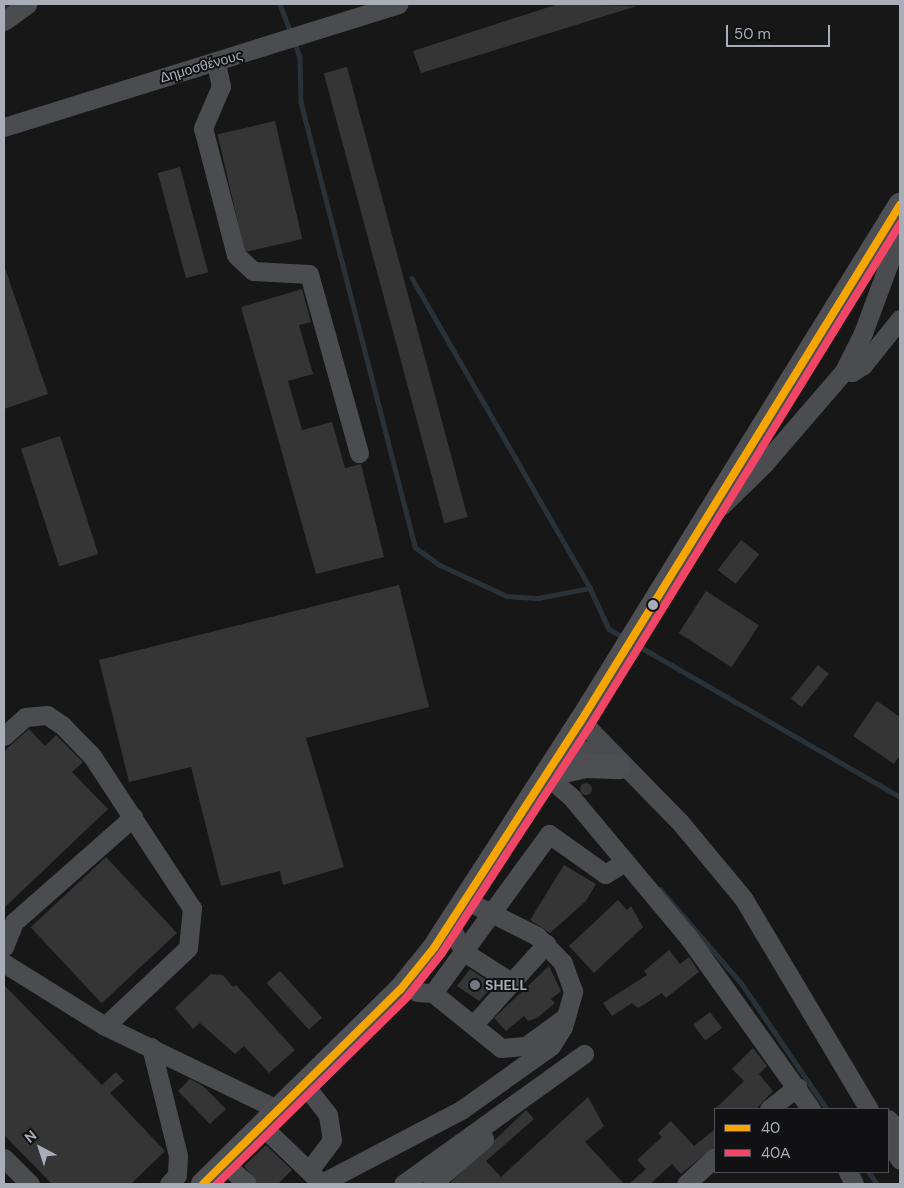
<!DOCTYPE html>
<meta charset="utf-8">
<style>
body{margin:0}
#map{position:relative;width:904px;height:1188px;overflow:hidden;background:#171717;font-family:"DM Sans",sans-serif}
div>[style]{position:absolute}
.stream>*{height:4.5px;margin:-2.25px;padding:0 2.25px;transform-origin:2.25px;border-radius:2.25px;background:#2a3239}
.building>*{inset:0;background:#353536;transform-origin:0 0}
.round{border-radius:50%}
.minor>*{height:19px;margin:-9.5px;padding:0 9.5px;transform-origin:9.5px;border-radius:9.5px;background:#4b4c50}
.major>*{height:24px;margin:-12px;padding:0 12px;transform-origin:12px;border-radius:12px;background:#4d4f52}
.bus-1>*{height:8px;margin:-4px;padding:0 4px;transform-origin:4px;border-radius:4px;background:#f7a600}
.bus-2>*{height:8px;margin:-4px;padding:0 4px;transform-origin:4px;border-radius:4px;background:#f34667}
.dots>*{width:14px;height:14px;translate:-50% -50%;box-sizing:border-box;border:2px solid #111113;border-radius:50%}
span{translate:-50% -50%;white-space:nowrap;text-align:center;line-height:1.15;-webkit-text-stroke:4px #111113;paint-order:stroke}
.street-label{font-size:14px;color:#a8adb8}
.poi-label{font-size:14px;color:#a8adb8;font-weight:700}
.left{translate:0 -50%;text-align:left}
.frame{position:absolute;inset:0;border:5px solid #a8adb8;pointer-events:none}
.legend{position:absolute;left:714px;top:1108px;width:175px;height:65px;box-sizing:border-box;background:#111113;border:1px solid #4d4f55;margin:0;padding:6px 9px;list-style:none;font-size:15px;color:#a8adb8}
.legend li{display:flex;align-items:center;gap:10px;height:25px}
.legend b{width:25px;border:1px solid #4d4f55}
.north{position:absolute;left:15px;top:1123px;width:50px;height:50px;-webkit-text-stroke:4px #111113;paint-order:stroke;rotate:320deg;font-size:14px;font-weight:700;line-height:20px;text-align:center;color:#a8adb8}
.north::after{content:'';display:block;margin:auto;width:18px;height:22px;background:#a8adb8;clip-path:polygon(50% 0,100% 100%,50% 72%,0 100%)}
.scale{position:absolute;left:726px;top:25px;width:104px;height:22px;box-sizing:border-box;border:2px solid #a8adb8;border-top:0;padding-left:6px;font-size:15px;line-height:18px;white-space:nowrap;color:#a8adb8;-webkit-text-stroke:4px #111113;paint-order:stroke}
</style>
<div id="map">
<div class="stream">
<div style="left:280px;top:4px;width:31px;rotate:69deg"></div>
<div style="left:4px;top:9px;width:9px;rotate:-36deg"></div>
<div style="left:294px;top:40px;width:18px;rotate:71deg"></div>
<div style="left:300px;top:57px;width:45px;rotate:88.7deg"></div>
<div style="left:301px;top:102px;width:459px;rotate:75.6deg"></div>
<div style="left:415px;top:547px;width:31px;rotate:36deg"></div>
<div style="left:440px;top:565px;width:74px;rotate:24.8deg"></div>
<div style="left:507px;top:596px;width:31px;rotate:4deg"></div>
<div style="left:538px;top:598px;width:53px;rotate:-10.9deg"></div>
<div style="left:590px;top:588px;width:45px;rotate:65.1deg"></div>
<div style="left:609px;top:629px;width:16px;rotate:30deg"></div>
<div style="left:412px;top:278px;width:357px;rotate:60.1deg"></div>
<div style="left:637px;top:645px;width:304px;rotate:30deg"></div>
<div style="left:660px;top:889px;width:125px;rotate:49.2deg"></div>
<div style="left:742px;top:984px;width:151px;rotate:55.8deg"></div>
<div style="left:869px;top:1172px;width:14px;rotate:56deg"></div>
</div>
<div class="building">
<div style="clip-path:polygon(558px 4px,637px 6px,421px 73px,413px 51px)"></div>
<div style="left:347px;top:67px;width:466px;height:24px;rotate:75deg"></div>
<div style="left:275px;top:121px;width:121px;height:59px;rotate:77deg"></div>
<div style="left:180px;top:167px;width:109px;height:23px;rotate:75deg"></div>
<div style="clip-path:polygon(4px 265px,48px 394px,4px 409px)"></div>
<div style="clip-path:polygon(302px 289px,311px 322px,299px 325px,313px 374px,288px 381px,302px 430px,332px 422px,345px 468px,361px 464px,384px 557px,316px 574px,241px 307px)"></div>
<div style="left:60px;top:436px;width:124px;height:41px;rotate:72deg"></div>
<div style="left:741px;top:540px;width:23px;height:38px;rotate:38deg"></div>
<div style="clip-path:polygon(399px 585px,429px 707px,306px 738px,344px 867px,283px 885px,280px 871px,221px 886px,191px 767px,129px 782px,99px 660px)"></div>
<div style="left:706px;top:591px;width:63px;height:50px;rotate:33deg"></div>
<div style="left:818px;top:665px;width:14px;height:43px;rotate:39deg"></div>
<div style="clip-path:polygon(877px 701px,900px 717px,900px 755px,894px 764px,853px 736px)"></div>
<div style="clip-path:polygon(29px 729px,45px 746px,56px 735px,83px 762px,72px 772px,108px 809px,4px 908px,4px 751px)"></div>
<div class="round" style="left:580px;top:783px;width:12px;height:12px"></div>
<div style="left:106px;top:857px;width:104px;height:103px;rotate:47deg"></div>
<div style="clip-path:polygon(564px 865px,596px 884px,586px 901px,550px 933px,530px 920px)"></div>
<div style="clip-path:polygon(618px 900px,627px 910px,631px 906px,643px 927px,594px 973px,569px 946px)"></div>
<div style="clip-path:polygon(669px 950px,680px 964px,689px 957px,699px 972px,666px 998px,662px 993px,638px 1008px,632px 1003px,612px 1016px,603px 1003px,647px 975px,644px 971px)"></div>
<div style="clip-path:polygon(549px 966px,561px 991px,551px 999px,555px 1003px,537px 1018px,528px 1021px,524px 1016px,506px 1031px,494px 1018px)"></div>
<div style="clip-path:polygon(470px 969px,494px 985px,479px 1001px,457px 986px)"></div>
<div style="left:280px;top:971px;width:63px;height:18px;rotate:48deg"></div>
<div style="clip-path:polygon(211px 974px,223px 975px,233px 987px,236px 985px,295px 1050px,269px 1073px,244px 1046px,235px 1054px,200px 1023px,193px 1029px,175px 1008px)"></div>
<div style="clip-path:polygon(4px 985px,102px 1085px,116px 1072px,124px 1081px,110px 1093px,165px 1151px,131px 1184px,52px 1184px,4px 1135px)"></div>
<div style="left:710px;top:1012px;width:20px;height:21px;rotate:53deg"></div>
<div style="clip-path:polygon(753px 1048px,767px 1066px,759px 1074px,773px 1091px,756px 1109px,715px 1109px,744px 1081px,732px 1069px)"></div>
<div style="clip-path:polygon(190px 1079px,203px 1086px,226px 1109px,210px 1124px,178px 1091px)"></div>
<div style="clip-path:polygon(588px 1097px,604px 1126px,585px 1142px,624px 1184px,449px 1184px,526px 1110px,534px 1119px,486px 1161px,501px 1177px)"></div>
<div style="clip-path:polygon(671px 1121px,694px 1146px,715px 1129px,715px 1146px,681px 1174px,672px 1164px,650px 1184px,629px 1184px,646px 1169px,637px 1160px,662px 1137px,658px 1133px)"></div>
<div style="clip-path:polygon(266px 1145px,292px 1170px,278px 1184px,258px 1184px,244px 1166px)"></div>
</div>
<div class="minor">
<div style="left:4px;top:21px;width:29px;rotate:-36deg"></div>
<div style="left:216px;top:63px;width:24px;rotate:78deg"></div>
<div style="left:221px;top:86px;width:46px;rotate:113.2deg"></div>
<div style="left:203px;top:128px;width:131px;rotate:75.4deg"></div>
<div style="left:236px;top:255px;width:23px;rotate:43deg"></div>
<div style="left:253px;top:271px;width:56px;rotate:3.1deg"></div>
<div style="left:309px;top:274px;width:186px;rotate:74.4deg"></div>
<div style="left:4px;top:127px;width:413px;rotate:-17.3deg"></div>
<div style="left:844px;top:371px;width:8px;rotate:7deg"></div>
<div style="left:852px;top:372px;width:13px;rotate:-32deg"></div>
<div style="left:863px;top:365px;width:59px;rotate:-51.2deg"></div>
<div style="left:721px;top:506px;width:59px;rotate:-44.3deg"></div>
<div style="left:763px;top:465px;width:124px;rotate:-49.2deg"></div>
<div style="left:844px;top:371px;width:42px;rotate:-63.4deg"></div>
<div style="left:863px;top:333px;width:107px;rotate:-69.7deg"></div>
<div style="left:581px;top:721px;width:140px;rotate:45.6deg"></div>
<div style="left:679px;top:821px;width:100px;rotate:50.3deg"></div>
<div style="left:743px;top:898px;width:246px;rotate:59.2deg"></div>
<div style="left:4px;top:736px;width:28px;rotate:-42deg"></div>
<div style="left:25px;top:717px;width:22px;rotate:-5deg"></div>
<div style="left:47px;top:715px;width:18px;rotate:34deg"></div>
<div style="left:62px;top:725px;width:43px;rotate:45.9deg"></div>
<div style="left:92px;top:756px;width:182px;rotate:56.7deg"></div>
<div style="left:192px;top:908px;width:40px;rotate:95.7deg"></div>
<div style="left:188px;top:948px;width:114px;rotate:136.8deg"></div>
<div style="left:567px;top:742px;width:52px;rotate:26.1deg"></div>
<div style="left:546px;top:775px;width:35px;rotate:41deg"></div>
<div style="left:572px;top:798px;width:182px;rotate:50.1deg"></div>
<div style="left:689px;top:938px;width:210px;rotate:54.5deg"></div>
<div style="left:449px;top:924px;width:32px;rotate:62deg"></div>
<div style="left:464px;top:952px;width:56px;rotate:32.6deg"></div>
<div style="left:4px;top:947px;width:27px;rotate:-68deg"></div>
<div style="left:14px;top:922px;width:159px;rotate:-41.4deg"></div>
<div style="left:4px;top:963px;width:119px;rotate:32deg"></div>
<div style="left:105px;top:1026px;width:193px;rotate:25.8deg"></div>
<div style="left:417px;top:992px;width:16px;rotate:4deg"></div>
<div style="left:433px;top:993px;width:87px;rotate:39deg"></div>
<div style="left:501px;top:1048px;width:25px;rotate:-5deg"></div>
<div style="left:526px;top:1046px;width:47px;rotate:-36.4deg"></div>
<div style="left:433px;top:993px;width:197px;rotate:-53.9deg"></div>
<div style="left:549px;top:834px;width:69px;rotate:35.5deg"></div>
<div style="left:605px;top:874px;width:23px;rotate:-31deg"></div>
<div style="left:474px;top:1024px;width:108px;rotate:-48deg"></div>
<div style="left:151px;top:1047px;width:111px;rotate:76deg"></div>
<div style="left:178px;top:1155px;width:20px;rotate:93deg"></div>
<div style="left:177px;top:1175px;width:12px;rotate:132deg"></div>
<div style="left:304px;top:1084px;width:39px;rotate:52deg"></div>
<div style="left:328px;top:1115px;width:25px;rotate:81deg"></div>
<div style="left:332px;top:1140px;width:36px;rotate:127deg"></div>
<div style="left:769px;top:1109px;width:36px;rotate:-38deg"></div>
<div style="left:888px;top:1119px;width:18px;rotate:47deg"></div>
<div style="left:262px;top:1126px;width:76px;rotate:43.9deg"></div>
<div style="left:888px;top:1140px;width:23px;rotate:59deg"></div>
<div style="left:4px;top:1158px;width:37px;rotate:45deg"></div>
<div style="left:224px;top:1163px;width:31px;rotate:42deg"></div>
<div style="left:848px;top:1172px;width:13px;rotate:63deg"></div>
<div style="left:320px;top:1184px;width:159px;rotate:-27.7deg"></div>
<div style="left:461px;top:1110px;width:110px;rotate:-35.4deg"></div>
<div style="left:551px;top:1046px;width:22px;rotate:-58deg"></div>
<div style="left:563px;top:1027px;width:37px;rotate:-74deg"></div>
<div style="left:573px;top:991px;width:30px;rotate:-110deg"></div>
<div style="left:563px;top:963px;width:37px;rotate:-134deg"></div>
<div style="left:537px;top:936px;width:80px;rotate:-153.4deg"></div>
<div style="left:403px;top:1184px;width:223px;rotate:-35.7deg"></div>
<div style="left:432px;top:1184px;width:69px;rotate:-40.9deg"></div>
<div style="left:686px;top:1184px;width:40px;rotate:-43deg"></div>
</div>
<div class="major">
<div style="left:546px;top:775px;width:41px;rotate:-12.7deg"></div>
<div style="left:586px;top:766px;width:33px;rotate:2deg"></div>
<div style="left:203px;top:1184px;width:276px;rotate:-44.6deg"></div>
<div style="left:400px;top:990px;width:54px;rotate:-51deg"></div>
<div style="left:434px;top:948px;width:270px;rotate:-57.1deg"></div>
<div style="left:581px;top:721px;width:607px;rotate:-58.27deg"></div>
</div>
<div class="bus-1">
<div style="left:203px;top:1184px;width:276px;rotate:-44.6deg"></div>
<div style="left:400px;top:990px;width:54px;rotate:-51deg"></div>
<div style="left:434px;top:948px;width:270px;rotate:-57.1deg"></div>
<div style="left:581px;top:721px;width:607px;rotate:-58.27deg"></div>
</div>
<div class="bus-2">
<div style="left:217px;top:1184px;width:267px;rotate:-44.5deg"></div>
<div style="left:407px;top:997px;width:56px;rotate:-51.5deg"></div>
<div style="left:442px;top:953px;width:271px;rotate:-56.9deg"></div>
<div style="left:590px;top:726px;width:590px;rotate:-58.3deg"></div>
</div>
<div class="dots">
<div style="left:653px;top:605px;background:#a8adb8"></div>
<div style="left:475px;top:985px;background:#757880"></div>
</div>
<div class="street-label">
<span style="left:201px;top:66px;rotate:-16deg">Δημοσθένους</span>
</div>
<div class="poi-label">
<span class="left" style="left:485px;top:985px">SHELL</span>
</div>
<div class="frame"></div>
<ul class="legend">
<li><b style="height:6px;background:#f7a600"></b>40</li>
<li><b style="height:6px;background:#f34667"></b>40Α</li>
</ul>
<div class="north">N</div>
<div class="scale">50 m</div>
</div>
